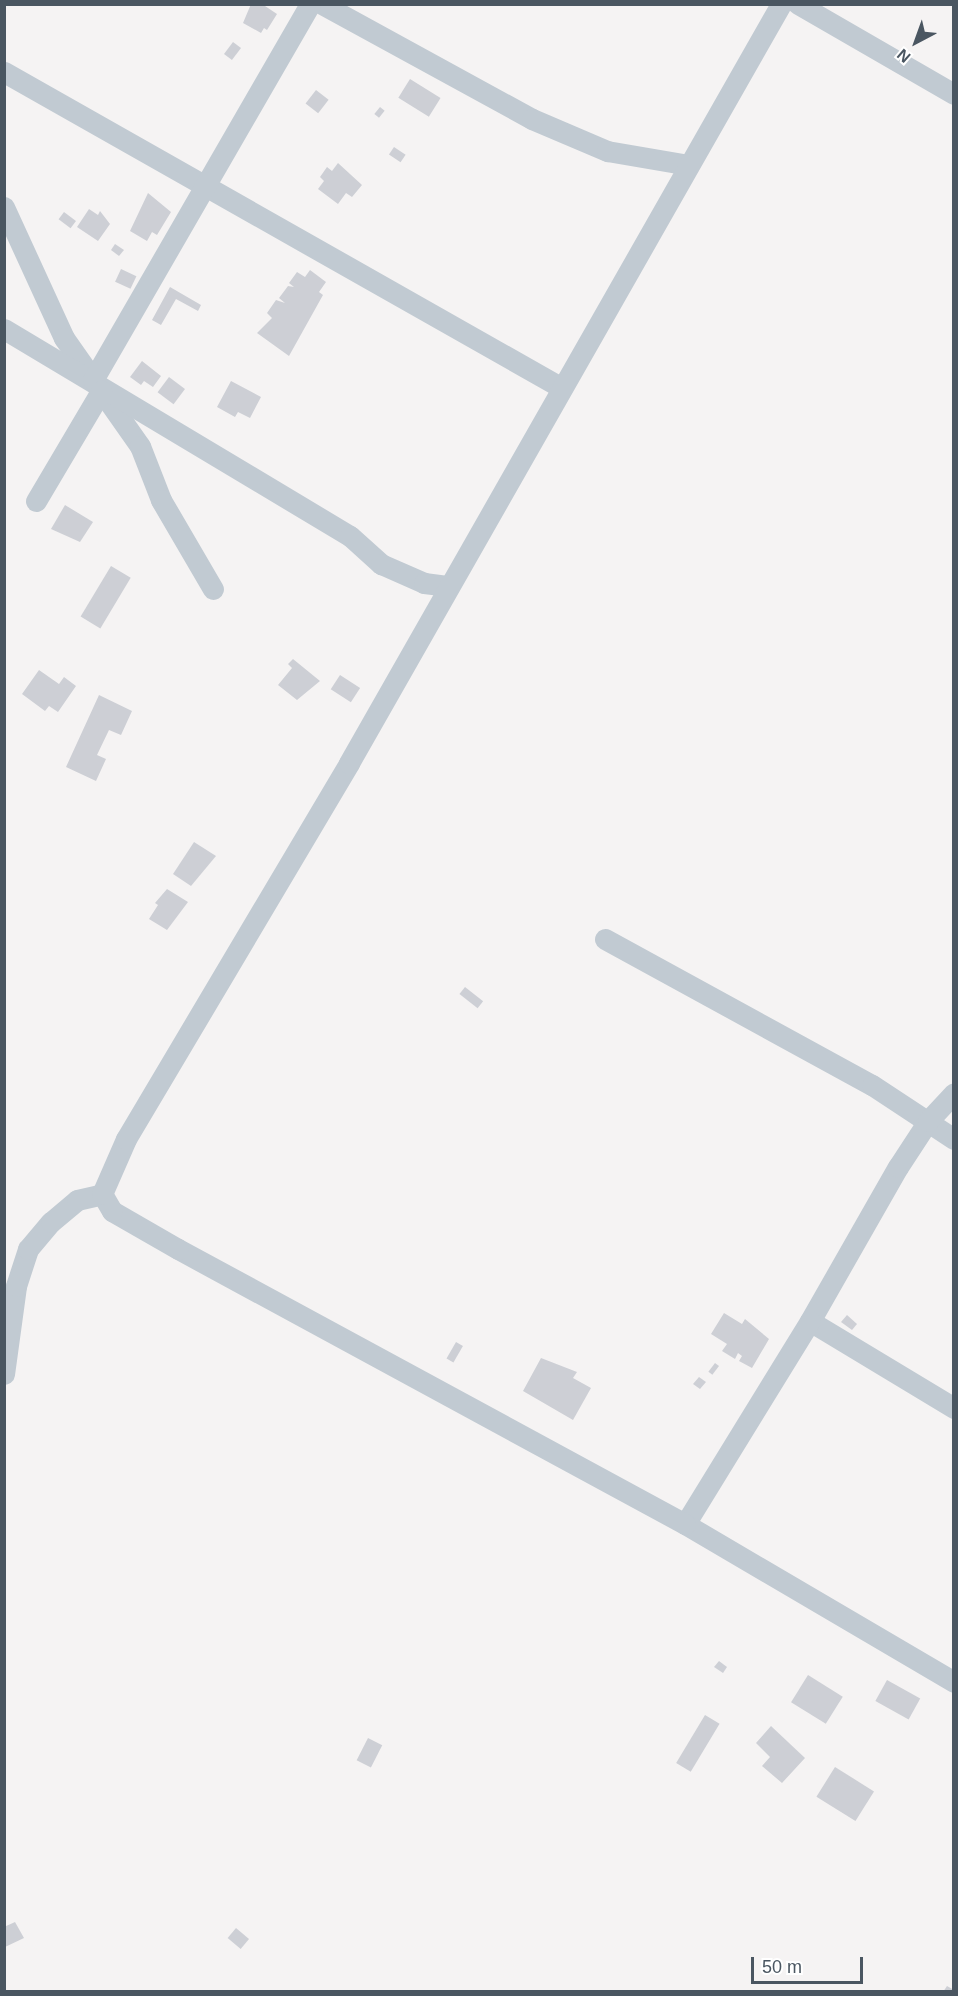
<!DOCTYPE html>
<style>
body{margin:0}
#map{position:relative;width:958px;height:1996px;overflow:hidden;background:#f5f3f3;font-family:Arial,sans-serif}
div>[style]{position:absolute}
.building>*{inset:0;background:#cdcfd5;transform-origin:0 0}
.minor>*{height:21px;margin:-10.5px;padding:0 10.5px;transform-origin:10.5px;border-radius:10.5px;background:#c1cad2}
span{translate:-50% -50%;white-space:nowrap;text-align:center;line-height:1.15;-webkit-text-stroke:4.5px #fff;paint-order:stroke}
.frame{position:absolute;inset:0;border:6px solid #4a5661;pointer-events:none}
.north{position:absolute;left:886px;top:12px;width:60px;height:60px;-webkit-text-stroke:4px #fff;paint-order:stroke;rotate:221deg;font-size:16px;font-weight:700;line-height:24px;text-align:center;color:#4a5661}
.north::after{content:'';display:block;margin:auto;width:21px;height:27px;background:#4a5661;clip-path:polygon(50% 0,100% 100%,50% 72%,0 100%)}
.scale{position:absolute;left:751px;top:1957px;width:112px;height:27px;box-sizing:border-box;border:3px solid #4a5661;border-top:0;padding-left:8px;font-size:18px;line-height:21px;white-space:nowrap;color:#4a5661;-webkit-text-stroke:4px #fff;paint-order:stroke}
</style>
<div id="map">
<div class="building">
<div style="clip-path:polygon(251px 4px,262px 4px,277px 14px,267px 30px,264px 28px,261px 33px,243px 23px)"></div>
<div style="left:233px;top:42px;width:10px;height:15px;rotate:37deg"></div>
<div style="left:410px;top:79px;width:36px;height:22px;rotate:32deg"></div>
<div style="left:316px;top:90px;width:16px;height:17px;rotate:38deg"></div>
<div style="left:380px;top:107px;width:6px;height:9px;rotate:39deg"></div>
<div style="left:394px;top:147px;width:14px;height:9px;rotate:34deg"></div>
<div style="clip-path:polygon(338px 163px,362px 185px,352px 197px,346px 193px,338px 204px,318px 189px,324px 181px,320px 177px,327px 167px,332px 171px)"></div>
<div style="clip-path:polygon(148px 193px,171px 212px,157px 235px,152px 232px,147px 241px,130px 231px)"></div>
<div style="clip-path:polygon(89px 209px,98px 215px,100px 211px,110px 224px,98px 241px,77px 227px)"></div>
<div style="left:64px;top:212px;width:15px;height:9px;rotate:37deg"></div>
<div style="clip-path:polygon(115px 244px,124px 250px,119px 256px,111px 250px)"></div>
<div style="left:121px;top:269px;width:17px;height:14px;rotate:25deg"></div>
<div style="clip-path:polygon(310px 270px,326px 282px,319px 292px,323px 295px,289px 356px,257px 333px,272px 318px,267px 313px,276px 300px,285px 303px,279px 298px,288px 286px,294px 287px,289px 283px,297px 272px,305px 277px)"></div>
<div style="clip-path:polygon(170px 287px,201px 305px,198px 311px,176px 299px,161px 325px,152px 320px)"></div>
<div style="clip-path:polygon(142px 361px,161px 376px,153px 387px,144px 381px,141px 385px,130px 377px)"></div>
<div style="left:169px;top:377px;width:20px;height:19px;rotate:37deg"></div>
<div style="clip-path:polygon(231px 381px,261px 397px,250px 418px,238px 412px,235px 417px,217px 407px)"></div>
<div style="clip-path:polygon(65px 505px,93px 522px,80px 542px,51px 529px)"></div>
<div style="left:111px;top:566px;width:23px;height:59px;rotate:31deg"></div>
<div style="clip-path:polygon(293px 659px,320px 681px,297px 700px,278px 685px,292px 668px,288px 664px)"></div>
<div style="clip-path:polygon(39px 670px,59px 684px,64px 677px,76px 686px,58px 712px,49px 706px,45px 711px,22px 694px)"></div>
<div style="left:340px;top:675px;width:24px;height:17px;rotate:33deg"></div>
<div style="clip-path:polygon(99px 695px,132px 711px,121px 735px,109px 730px,97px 755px,106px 759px,96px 781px,66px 767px)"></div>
<div style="clip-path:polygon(194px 842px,216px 856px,191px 886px,173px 874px)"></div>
<div style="clip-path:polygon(167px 889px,188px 902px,167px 930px,149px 919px,158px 905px,155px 903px)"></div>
<div style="left:465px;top:987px;width:23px;height:9px;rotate:38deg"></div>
<div style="clip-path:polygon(724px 1313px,742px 1324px,745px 1319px,769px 1339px,752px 1368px,739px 1361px,742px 1356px,738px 1353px,735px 1359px,722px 1351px,727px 1344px,711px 1334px)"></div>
<div style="clip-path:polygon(847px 1315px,857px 1324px,852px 1330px,841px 1322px)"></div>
<div style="left:456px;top:1342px;width:8px;height:19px;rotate:30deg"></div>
<div style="clip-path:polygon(541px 1358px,577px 1372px,573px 1378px,591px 1388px,573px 1420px,523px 1391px)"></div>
<div style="left:715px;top:1363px;width:5px;height:11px;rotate:37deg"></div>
<div style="clip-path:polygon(699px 1377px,706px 1382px,700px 1389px,693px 1384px)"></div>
<div style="clip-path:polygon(719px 1661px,727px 1667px,723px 1673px,714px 1667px)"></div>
<div style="left:808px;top:1675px;width:41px;height:32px;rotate:32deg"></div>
<div style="left:887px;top:1680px;width:38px;height:24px;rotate:29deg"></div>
<div style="left:705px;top:1715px;width:17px;height:56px;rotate:31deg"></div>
<div style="clip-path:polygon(771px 1726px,805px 1758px,782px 1783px,762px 1766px,770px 1757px,756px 1743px)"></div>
<div style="left:368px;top:1738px;width:16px;height:25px;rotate:27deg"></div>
<div style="left:835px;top:1767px;width:46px;height:35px;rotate:32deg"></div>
<div style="clip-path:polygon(15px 1922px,24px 1938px,5px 1947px,4px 1927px)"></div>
<div style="left:236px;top:1928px;width:17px;height:13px;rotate:40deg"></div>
<div style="clip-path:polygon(947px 1986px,954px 1990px,954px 1992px,943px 1992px)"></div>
</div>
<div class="minor">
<div style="left:322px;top:4px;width:239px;rotate:28.7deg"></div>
<div style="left:532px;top:119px;width:82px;rotate:23.1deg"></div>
<div style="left:607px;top:151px;width:83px;rotate:9.7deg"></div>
<div style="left:798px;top:4px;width:180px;rotate:30deg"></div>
<div style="left:4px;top:72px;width:641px;rotate:29.52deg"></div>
<div style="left:4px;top:207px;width:144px;rotate:65.4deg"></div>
<div style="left:64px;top:338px;width:132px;rotate:54.9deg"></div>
<div style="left:140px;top:446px;width:58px;rotate:68.7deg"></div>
<div style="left:161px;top:500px;width:103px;rotate:59.7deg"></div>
<div style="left:4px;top:329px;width:403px;rotate:30.9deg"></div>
<div style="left:350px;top:536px;width:42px;rotate:42.1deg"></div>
<div style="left:381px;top:564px;width:47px;rotate:23.8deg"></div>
<div style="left:424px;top:583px;width:25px;rotate:7deg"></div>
<div style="left:93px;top:380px;width:434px;rotate:-60deg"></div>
<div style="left:36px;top:501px;width:128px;rotate:-59.4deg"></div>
<div style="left:605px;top:939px;width:304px;rotate:28.7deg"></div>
<div style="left:872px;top:1085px;width:98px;rotate:33.4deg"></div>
<div style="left:810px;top:1321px;width:177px;rotate:-60.3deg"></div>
<div style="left:898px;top:1167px;width:55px;rotate:-56.9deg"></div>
<div style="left:928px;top:1121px;width:38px;rotate:-47deg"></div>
<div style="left:4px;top:1374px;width:89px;rotate:-82.2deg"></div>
<div style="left:16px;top:1286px;width:39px;rotate:-72deg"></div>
<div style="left:28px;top:1249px;width:35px;rotate:-50deg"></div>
<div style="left:51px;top:1222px;width:34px;rotate:-40deg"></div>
<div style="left:77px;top:1200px;width:26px;rotate:-13deg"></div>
<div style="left:954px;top:1408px;width:168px;rotate:-148.9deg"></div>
<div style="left:810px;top:1321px;width:238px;rotate:121.6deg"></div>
<div style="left:685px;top:1524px;width:312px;rotate:30.4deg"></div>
<div style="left:685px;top:1524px;width:577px;rotate:-151.52deg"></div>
<div style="left:178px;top:1249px;width:76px;rotate:-150.1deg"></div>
<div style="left:112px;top:1211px;width:20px;rotate:-120deg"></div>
<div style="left:102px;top:1194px;width:60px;rotate:-66.4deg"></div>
<div style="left:126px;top:1139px;width:437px;rotate:-59.3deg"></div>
<div style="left:349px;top:763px;width:873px;rotate:-60.35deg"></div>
</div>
<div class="frame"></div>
<div class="north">N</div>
<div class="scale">50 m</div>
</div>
